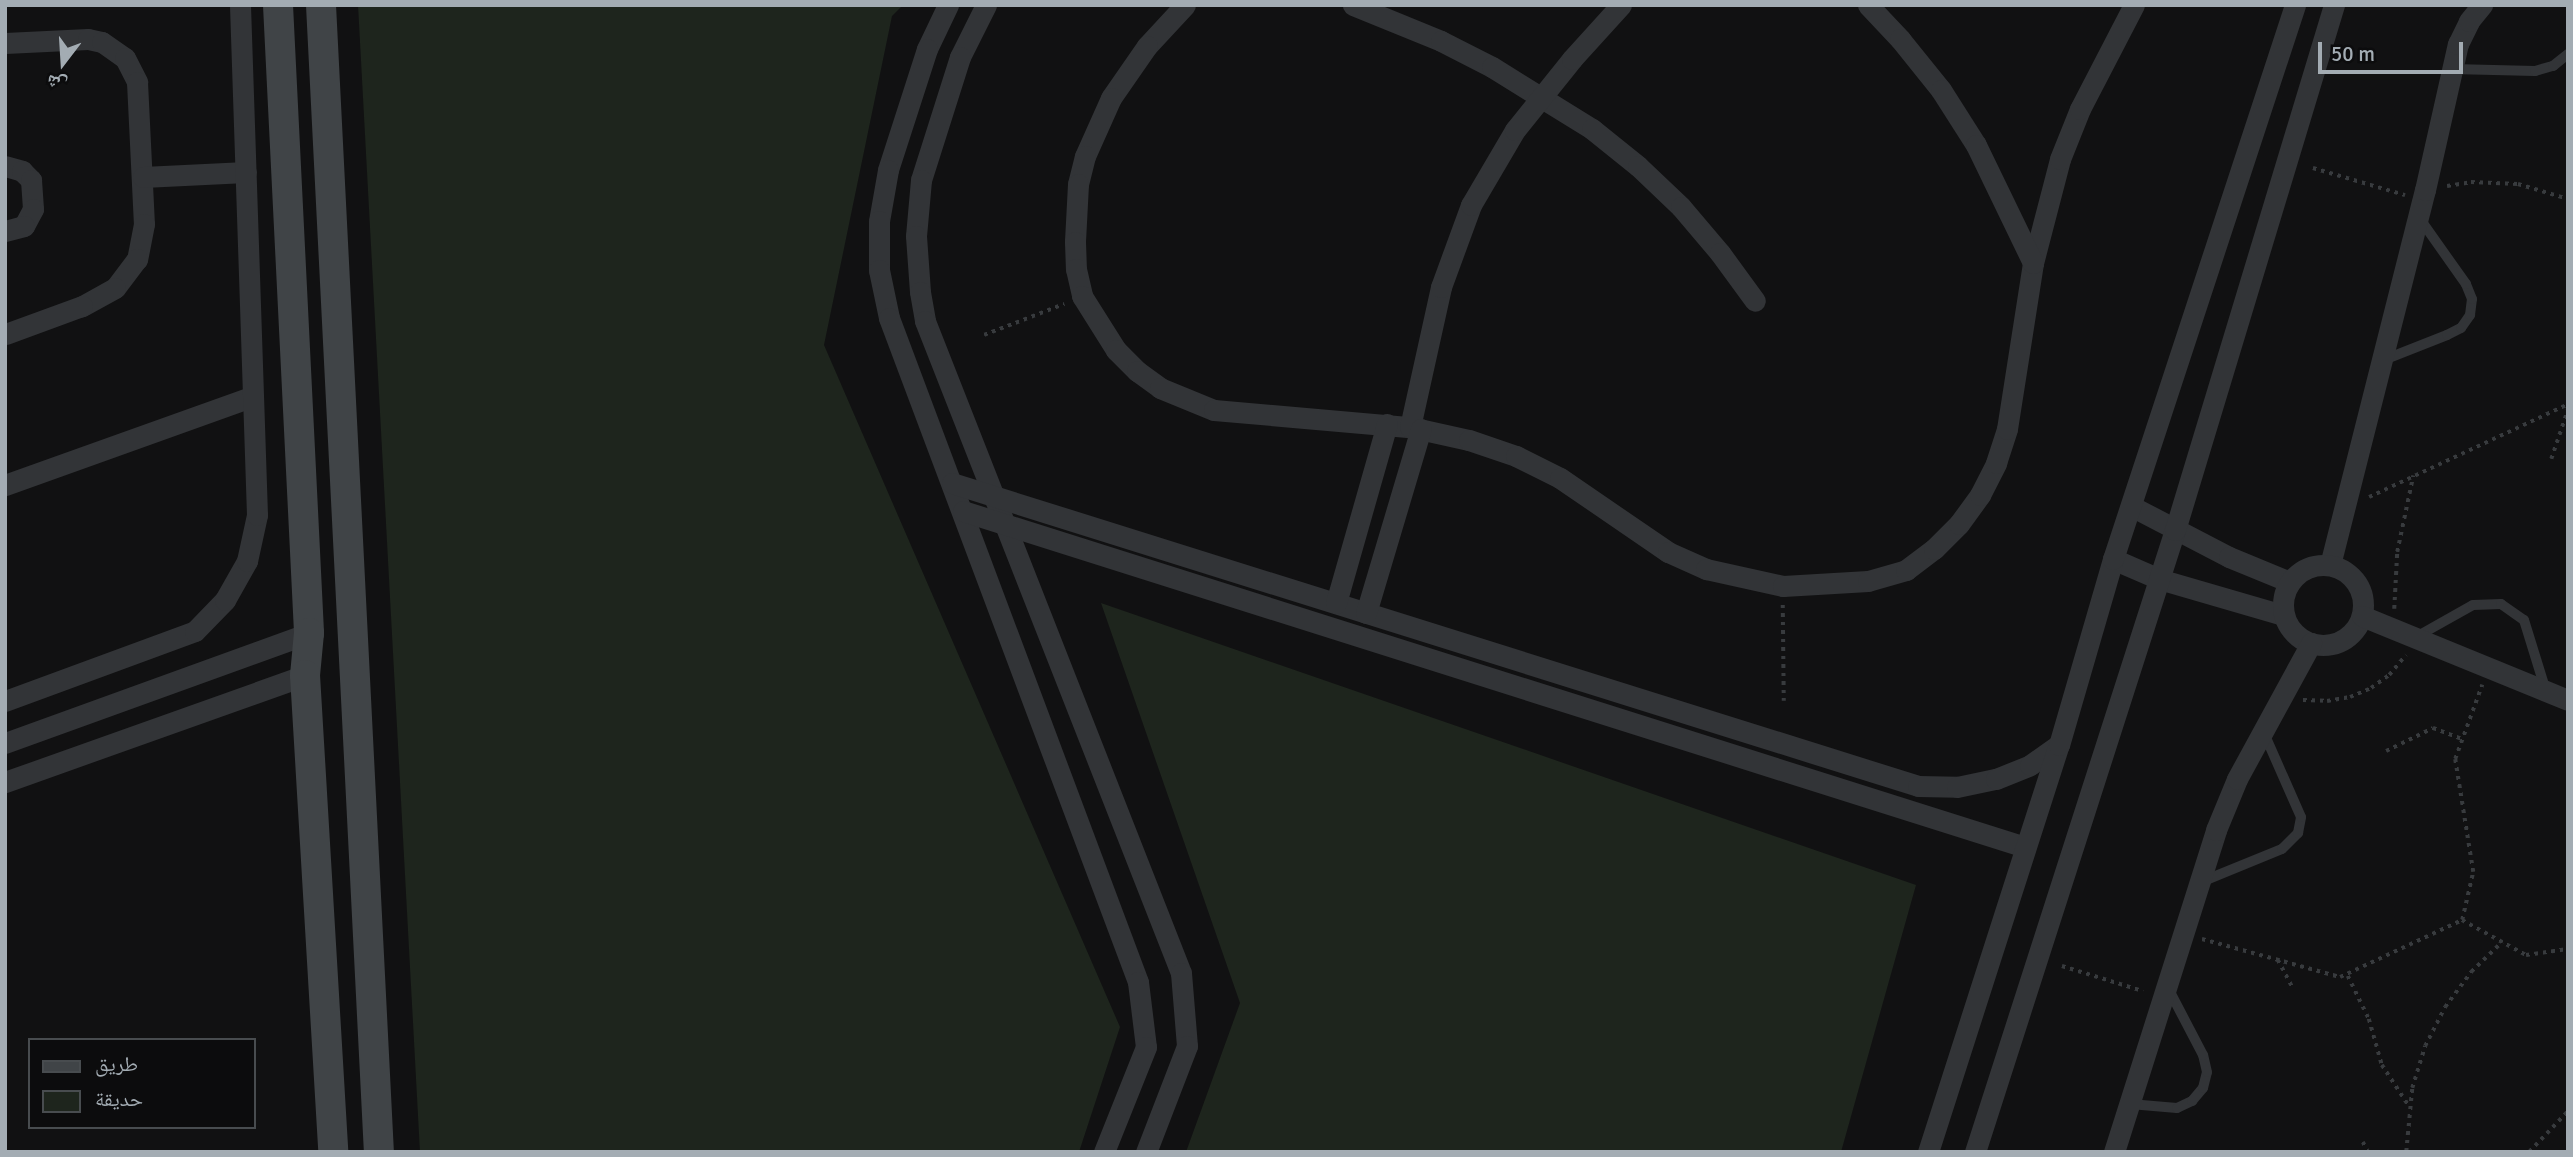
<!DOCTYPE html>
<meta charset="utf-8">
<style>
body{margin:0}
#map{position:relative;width:2573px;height:1157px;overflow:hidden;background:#111112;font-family:Signika,"Noto Naskh Arabic",sans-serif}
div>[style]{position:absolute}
.green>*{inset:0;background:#1e251d}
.path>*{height:3.5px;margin-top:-1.75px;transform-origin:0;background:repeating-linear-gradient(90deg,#383b3e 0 3.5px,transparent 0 8.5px)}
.lane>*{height:10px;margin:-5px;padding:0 5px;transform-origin:5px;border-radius:5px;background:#323437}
.street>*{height:21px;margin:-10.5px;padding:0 10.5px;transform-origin:10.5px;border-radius:10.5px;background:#323437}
.street>.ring{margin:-10.5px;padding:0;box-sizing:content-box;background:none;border:21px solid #323437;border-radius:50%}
.secondary>*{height:30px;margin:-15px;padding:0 15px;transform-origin:15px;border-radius:15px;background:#404447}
span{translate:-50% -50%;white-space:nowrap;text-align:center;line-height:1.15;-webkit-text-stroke:5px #0c0c0d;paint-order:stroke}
.frame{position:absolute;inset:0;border:7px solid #a3acb3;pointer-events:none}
.legend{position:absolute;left:28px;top:1038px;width:228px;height:91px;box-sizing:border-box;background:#0c0c0d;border:2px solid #484c4f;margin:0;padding:9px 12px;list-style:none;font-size:21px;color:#a3acb3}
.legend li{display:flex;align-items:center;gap:14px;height:35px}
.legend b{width:35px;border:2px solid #484c4f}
.north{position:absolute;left:28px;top:28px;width:70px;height:70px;-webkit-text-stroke:5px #0c0c0d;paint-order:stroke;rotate:197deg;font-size:19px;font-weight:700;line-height:28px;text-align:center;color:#a3acb3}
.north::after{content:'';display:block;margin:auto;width:24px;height:32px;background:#a3acb3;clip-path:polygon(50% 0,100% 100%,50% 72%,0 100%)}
.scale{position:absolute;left:2318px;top:42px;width:145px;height:32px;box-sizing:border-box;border:4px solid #a3acb3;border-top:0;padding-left:9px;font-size:21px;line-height:24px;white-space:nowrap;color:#a3acb3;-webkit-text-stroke:5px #0c0c0d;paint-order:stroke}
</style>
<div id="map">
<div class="green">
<div style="clip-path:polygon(358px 5px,903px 5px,892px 16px,824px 345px,1120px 1027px,1079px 1152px,420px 1152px)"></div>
<div style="clip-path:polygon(1101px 603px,1916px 885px,1841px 1152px,1186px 1152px,1240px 1003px)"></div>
</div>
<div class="path">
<div style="left:2313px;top:168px;width:96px;rotate:16.4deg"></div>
<div style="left:2447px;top:186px;width:24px;rotate:-9deg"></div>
<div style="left:2471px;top:182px;width:47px;rotate:2.4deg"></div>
<div style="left:2518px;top:184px;width:52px;rotate:16.7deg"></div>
<div style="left:984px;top:335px;width:86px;rotate:-21.2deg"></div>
<div style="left:2551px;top:459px;width:53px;rotate:-71.2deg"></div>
<div style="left:2369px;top:497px;width:220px;rotate:-25deg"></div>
<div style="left:1783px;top:605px;width:96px;rotate:89.4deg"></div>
<div style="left:2394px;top:609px;width:57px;rotate:-87deg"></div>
<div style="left:2397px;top:552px;width:78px;rotate:-78.1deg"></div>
<div style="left:2303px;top:700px;width:24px;rotate:2deg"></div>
<div style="left:2327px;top:701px;width:23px;rotate:-10deg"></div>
<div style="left:2350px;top:697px;width:23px;rotate:-23deg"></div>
<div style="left:2371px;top:688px;width:22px;rotate:-36deg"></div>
<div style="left:2389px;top:675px;width:26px;rotate:-50deg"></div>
<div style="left:2386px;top:751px;width:52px;rotate:-26.1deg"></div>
<div style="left:2433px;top:728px;width:30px;rotate:21deg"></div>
<div style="left:2462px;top:920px;width:49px;rotate:-77.1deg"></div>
<div style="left:2473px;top:872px;width:114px;rotate:-99.1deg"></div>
<div style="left:2455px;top:759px;width:79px;rotate:-70deg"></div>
<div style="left:2202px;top:939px;width:143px;rotate:15.4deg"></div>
<div style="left:2340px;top:977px;width:135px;rotate:-25deg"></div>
<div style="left:2462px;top:920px;width:73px;rotate:28.7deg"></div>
<div style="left:2526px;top:955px;width:42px;rotate:-8.1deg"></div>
<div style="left:2278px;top:960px;width:30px;rotate:62deg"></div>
<div style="left:2062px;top:966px;width:85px;rotate:17.2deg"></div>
<div style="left:2348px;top:976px;width:48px;rotate:64deg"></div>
<div style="left:2369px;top:1019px;width:48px;rotate:74.2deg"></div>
<div style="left:2382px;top:1065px;width:49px;rotate:56.6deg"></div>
<div style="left:2363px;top:1142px;width:11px;rotate:63deg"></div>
<div style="left:2406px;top:1152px;width:64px;rotate:-84.6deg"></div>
<div style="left:2412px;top:1088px;width:44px;rotate:-72.8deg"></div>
<div style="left:2425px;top:1046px;width:44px;rotate:-62.9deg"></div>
<div style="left:2445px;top:1007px;width:44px;rotate:-53.4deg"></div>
<div style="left:2471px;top:972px;width:43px;rotate:-44.1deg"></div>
<div style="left:2529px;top:1152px;width:57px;rotate:-46.4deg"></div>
</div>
<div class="lane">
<div style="left:2452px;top:69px;width:83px;rotate:1.4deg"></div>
<div style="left:2535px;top:71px;width:19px;rotate:-16deg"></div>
<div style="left:2553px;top:66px;width:19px;rotate:-39deg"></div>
<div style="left:2381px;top:361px;width:71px;rotate:-21.5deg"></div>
<div style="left:2447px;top:335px;width:16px;rotate:-27deg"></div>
<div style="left:2461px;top:328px;width:16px;rotate:-55deg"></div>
<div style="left:2470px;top:315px;width:16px;rotate:-83deg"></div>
<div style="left:2472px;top:299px;width:16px;rotate:-112deg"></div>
<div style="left:2466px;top:284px;width:80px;rotate:-125.3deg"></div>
<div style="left:2416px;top:637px;width:65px;rotate:-29.3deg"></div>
<div style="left:2473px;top:605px;width:28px;rotate:-2deg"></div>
<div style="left:2501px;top:604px;width:28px;rotate:35deg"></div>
<div style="left:2524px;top:620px;width:74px;rotate:72.8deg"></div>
<div style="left:2201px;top:882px;width:87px;rotate:-22.2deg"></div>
<div style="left:2282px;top:849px;width:23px;rotate:-45deg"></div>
<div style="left:2298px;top:833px;width:16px;rotate:-79deg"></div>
<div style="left:2301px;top:817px;width:92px;rotate:-113.8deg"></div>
<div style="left:2130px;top:1104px;width:47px;rotate:4.9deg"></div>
<div style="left:2177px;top:1108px;width:17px;rotate:-25deg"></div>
<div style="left:2192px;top:1101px;width:17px;rotate:-50deg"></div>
<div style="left:2203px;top:1088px;width:16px;rotate:-76deg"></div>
<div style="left:2207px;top:1072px;width:17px;rotate:-103deg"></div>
<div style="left:2203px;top:1055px;width:76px;rotate:-117.6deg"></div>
</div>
<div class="street">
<div style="left:948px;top:5px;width:49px;rotate:115.5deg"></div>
<div style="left:927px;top:49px;width:127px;rotate:107.9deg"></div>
<div style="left:888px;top:170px;width:52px;rotate:100deg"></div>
<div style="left:879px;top:221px;width:49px;rotate:90deg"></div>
<div style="left:879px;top:270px;width:49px;rotate:78.2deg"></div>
<div style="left:889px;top:318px;width:709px;rotate:69.44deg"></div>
<div style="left:1138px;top:982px;width:65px;rotate:83deg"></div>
<div style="left:1146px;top:1047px;width:113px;rotate:111.8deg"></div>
<div style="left:986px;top:5px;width:58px;rotate:116.6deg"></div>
<div style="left:960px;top:57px;width:129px;rotate:107.6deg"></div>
<div style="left:921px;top:180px;width:56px;rotate:95.1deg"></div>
<div style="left:916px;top:236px;width:56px;rotate:85.9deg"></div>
<div style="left:920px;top:292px;width:29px;rotate:80deg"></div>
<div style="left:925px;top:321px;width:700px;rotate:68.56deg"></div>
<div style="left:1181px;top:973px;width:73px;rotate:85.3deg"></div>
<div style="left:1187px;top:1046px;width:114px;rotate:111.1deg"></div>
<div style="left:1185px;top:5px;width:56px;rotate:132.8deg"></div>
<div style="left:1147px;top:46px;width:63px;rotate:124.7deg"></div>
<div style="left:1111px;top:98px;width:64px;rotate:114.1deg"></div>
<div style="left:1085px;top:156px;width:29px;rotate:104deg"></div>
<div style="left:1078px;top:184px;width:58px;rotate:93deg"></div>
<div style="left:1075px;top:242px;width:27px;rotate:88deg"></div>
<div style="left:1076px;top:269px;width:28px;rotate:77deg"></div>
<div style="left:1082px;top:296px;width:64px;rotate:57.8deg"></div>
<div style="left:1116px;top:350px;width:30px;rotate:45deg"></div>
<div style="left:1137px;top:371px;width:29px;rotate:36deg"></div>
<div style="left:1160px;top:388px;width:58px;rotate:22.2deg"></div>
<div style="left:1214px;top:410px;width:197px;rotate:5deg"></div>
<div style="left:1410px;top:427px;width:60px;rotate:12.4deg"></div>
<div style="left:1469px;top:440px;width:50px;rotate:18.8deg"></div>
<div style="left:1516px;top:456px;width:49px;rotate:26.6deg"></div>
<div style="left:1560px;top:478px;width:131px;rotate:34.4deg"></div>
<div style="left:1668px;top:552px;width:42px;rotate:24.1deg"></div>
<div style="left:1706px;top:569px;width:79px;rotate:12.4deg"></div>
<div style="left:1783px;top:586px;width:85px;rotate:-3.4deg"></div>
<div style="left:1868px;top:581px;width:40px;rotate:-16deg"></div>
<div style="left:1906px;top:570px;width:35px;rotate:-37deg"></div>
<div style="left:1934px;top:549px;width:35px;rotate:-45deg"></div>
<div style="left:1959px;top:524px;width:36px;rotate:-54deg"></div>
<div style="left:1980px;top:495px;width:36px;rotate:-63deg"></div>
<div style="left:1996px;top:463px;width:36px;rotate:-72deg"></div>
<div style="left:2007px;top:429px;width:168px;rotate:-81.1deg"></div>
<div style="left:2033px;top:263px;width:107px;rotate:-75.4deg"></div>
<div style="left:2060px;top:159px;width:54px;rotate:-68.2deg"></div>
<div style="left:2080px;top:109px;width:117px;rotate:-62.6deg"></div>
<div style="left:1353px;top:5px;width:95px;rotate:22.2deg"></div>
<div style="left:1441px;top:41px;width:57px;rotate:27deg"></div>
<div style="left:1492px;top:67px;width:118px;rotate:31.8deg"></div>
<div style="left:1592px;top:129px;width:59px;rotate:38.8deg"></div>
<div style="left:1638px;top:166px;width:59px;rotate:43.6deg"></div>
<div style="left:1681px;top:207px;width:60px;rotate:49.7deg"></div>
<div style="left:1720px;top:253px;width:59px;rotate:53.9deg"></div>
<div style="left:1868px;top:5px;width:47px;rotate:46.7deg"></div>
<div style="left:1900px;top:39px;width:65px;rotate:51.2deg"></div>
<div style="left:1941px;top:90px;width:65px;rotate:57.5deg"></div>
<div style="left:1976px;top:145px;width:131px;rotate:64.2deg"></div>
<div style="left:5px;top:43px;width:83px;rotate:-2.8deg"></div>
<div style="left:88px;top:39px;width:14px;rotate:12deg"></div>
<div style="left:102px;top:42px;width:28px;rotate:35deg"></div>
<div style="left:125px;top:58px;width:27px;rotate:63deg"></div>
<div style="left:137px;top:82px;width:142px;rotate:87.2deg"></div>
<div style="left:144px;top:224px;width:36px;rotate:101deg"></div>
<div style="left:137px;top:259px;width:36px;rotate:127deg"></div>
<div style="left:115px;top:288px;width:38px;rotate:151deg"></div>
<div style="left:82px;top:306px;width:81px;rotate:159.8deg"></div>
<div style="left:5px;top:166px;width:18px;rotate:16deg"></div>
<div style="left:22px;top:171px;width:13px;rotate:45deg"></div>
<div style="left:31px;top:180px;width:29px;rotate:86deg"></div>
<div style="left:33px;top:209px;width:19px;rotate:118deg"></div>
<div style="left:24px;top:226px;width:20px;rotate:165deg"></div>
<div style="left:143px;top:177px;width:103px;rotate:-2.8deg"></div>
<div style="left:1410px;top:427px;width:143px;rotate:-77.5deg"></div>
<div style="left:1441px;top:287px;width:87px;rotate:-69.9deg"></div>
<div style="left:1471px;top:205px;width:87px;rotate:-59.6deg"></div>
<div style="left:1515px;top:130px;width:91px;rotate:-51.2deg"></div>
<div style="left:1572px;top:59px;width:73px;rotate:-47.8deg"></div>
<div style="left:952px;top:483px;width:1012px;rotate:17.41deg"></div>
<div style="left:1918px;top:786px;width:39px;rotate:1deg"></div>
<div style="left:1957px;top:787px;width:40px;rotate:-12deg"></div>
<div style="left:1996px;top:779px;width:37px;rotate:-22deg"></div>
<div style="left:2030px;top:765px;width:35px;rotate:-35deg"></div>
<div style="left:5px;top:485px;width:263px;rotate:-19.7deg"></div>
<div style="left:2131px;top:506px;width:110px;rotate:27.5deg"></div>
<div style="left:2229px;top:557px;width:66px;rotate:22.3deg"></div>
<div style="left:963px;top:511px;width:1114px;rotate:17.56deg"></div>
<div style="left:2113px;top:559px;width:50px;rotate:23.5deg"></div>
<div style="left:2159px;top:579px;width:129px;rotate:16.2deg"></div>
<div style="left:2330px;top:565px;width:387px;rotate:-75.8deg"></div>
<div style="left:2425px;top:190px;width:150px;rotate:-77.3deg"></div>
<div style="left:2458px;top:44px;width:25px;rotate:-64deg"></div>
<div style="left:2469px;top:21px;width:21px;rotate:-51deg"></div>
<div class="ring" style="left:2283px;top:565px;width:59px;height:59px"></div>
<div style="left:1336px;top:603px;width:186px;rotate:-74.1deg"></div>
<div style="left:1366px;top:613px;width:192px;rotate:-73.4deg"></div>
<div style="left:2362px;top:616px;width:222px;rotate:22.2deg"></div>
<div style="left:5px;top:701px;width:202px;rotate:-20.2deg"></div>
<div style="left:195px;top:631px;width:43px;rotate:-45.9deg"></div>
<div style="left:225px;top:600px;width:45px;rotate:-60.6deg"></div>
<div style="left:247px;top:561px;width:47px;rotate:-77.7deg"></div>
<div style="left:257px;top:515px;width:510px;rotate:-91.91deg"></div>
<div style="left:5px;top:743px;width:323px;rotate:-19.9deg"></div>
<div style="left:5px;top:782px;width:319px;rotate:-19.6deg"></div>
<div style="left:1928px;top:1152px;width:428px;rotate:-72.2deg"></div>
<div style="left:2059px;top:745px;width:194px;rotate:-73.8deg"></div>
<div style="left:2113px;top:559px;width:583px;rotate:-71.81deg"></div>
<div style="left:1975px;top:1152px;width:653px;rotate:-72.18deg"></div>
<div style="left:2175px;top:530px;width:549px;rotate:-73.15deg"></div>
<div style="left:2114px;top:1152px;width:338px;rotate:-72.4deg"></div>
<div style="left:2216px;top:830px;width:55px;rotate:-67.6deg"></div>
<div style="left:2237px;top:779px;width:155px;rotate:-61.4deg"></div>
</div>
<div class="secondary">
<div style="left:278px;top:5px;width:629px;rotate:87.17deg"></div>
<div style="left:309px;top:633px;width:42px;rotate:95.4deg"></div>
<div style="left:305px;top:675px;width:478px;rotate:86.6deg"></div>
<div style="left:321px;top:5px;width:1148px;rotate:87.11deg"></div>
</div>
<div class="frame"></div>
<ul class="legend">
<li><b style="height:9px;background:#404447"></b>طريق</li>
<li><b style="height:19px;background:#1e251d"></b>حديقة</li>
</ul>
<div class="north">ش</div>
<div class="scale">50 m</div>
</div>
